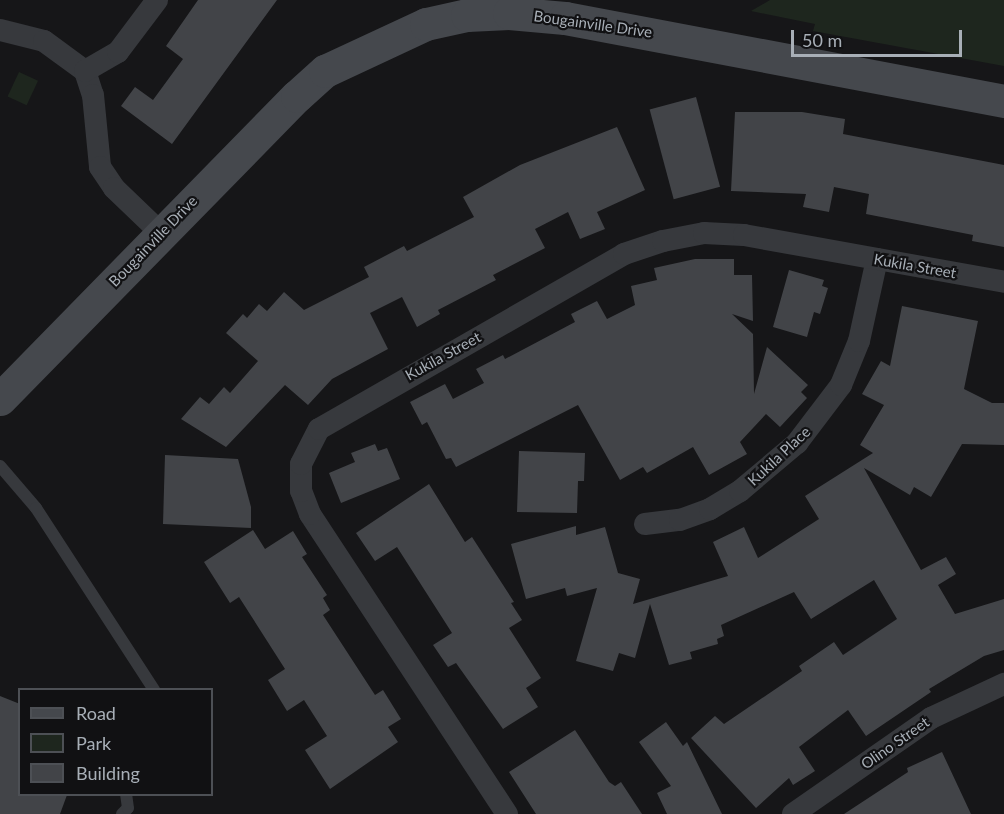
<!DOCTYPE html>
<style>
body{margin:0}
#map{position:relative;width:1004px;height:814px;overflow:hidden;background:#161618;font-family:Lato,sans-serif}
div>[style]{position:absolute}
.green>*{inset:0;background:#1e261e;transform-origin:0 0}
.building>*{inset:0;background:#424448;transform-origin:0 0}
.lane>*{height:12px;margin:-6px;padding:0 6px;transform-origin:6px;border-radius:6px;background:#37393d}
.street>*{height:22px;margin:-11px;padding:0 11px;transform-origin:11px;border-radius:11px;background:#37393d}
.secondary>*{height:33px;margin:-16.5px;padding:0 16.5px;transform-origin:16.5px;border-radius:16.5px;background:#45484d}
span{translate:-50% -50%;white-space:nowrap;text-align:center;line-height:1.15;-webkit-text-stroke:4.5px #111113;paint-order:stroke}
.street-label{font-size:15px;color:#a8afb7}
.legend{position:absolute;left:18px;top:688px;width:195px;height:108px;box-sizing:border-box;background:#111113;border:2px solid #4d5055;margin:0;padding:8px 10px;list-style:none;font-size:18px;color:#a8afb7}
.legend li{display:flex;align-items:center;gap:12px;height:30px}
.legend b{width:30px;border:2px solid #4d5055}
.scale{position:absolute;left:791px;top:30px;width:171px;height:27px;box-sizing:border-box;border:3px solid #a8afb7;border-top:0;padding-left:8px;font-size:18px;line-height:21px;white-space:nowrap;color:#a8afb7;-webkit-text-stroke:4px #111113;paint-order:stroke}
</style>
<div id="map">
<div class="green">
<div style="clip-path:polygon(770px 0,1004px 0,1004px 66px,813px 31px,815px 24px,751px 11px)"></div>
<div style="left:19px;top:72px;width:21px;height:27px;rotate:25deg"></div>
</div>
<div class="building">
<div style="clip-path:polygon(198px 0,277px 0,172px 144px,121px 106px,135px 87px,153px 100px,183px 59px,166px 46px)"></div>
<div style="left:696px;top:97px;width:93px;height:48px;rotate:75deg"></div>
<div style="clip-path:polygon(735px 112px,802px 112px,845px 119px,843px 134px,1004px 165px,1004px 247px,972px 241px,973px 235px,866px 214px,869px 194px,834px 187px,829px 212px,803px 207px,806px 194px,731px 191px)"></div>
<div style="clip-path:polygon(617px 127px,645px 190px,597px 212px,605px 229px,580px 239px,568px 212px,535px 229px,545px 248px,493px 275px,496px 280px,438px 310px,440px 314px,417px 327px,402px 297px,370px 313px,388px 349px,332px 379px,308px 405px,285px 385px,226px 447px,181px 419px,200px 397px,209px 404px,224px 387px,230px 393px,258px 361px,226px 333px,243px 314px,247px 318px,259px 304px,267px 311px,284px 292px,304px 310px,369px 277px,364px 267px,404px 246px,407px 251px,474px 217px,463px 197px,520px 165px)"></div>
<div style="clip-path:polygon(695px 259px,734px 259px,734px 275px,752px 275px,753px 321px,732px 314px,753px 334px,754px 394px,767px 347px,808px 385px,801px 392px,807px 398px,780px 427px,766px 414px,740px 442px,747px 454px,709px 475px,693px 447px,647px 473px,643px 467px,620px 480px,578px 405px,456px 467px,451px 458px,446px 459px,427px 422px,422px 425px,410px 402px,445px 384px,453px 399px,484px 383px,476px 369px,503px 355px,505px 359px,575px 322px,571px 314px,597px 301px,607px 319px,635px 305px,631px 286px,657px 280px,654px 268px)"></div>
<div style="clip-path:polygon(789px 270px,824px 280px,822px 286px,828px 288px,820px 314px,814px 312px,807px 337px,773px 327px)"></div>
<div style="clip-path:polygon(902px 306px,978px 321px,964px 389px,992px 403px,1004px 403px,1004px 445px,962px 444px,931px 497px,914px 487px,910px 495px,864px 468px,921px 570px,946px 557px,956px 574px,938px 585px,955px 614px,1004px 599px,1004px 650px,984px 656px,929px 689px,931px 692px,866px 736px,848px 710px,799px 747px,815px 771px,793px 785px,789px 778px,756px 808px,691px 738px,715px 716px,724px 724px,802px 671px,799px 666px,834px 642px,843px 655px,897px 619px,874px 580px,811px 619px,794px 592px,721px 625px,724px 636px,717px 639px,718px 644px,690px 652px,692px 659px,669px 665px,650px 604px,635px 658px,619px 653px,613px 671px,576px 661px,597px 588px,567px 596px,565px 588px,526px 599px,511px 544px,576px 526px,576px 535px,605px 527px,618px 573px,640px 579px,633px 604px,728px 576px,713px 542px,744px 527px,758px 558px,819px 519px,805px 496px,873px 453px,860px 445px,884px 405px,862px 394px,881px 361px,890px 366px)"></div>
<div style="clip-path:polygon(375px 444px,378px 451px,387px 448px,400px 479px,341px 503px,329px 473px,355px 462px,351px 453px)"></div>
<div style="clip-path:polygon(519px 451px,585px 453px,584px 481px,578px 481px,577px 513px,517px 512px)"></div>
<div style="clip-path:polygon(165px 455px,238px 459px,251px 507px,251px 528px,163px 524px)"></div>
<div style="clip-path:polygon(429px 484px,465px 542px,472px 537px,514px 602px,511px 603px,522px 620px,509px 628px,541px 678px,526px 688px,538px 707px,503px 729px,456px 663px,448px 667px,433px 645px,452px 633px,397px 547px,375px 561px,356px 533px)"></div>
<div style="clip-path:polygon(253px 530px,265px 549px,293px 531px,307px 554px,302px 557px,327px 595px,323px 598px,330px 610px,323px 615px,375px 695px,383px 690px,401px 719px,388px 727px,398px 742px,330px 789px,305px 750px,327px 736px,304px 700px,287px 711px,268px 680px,285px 669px,239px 597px,230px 603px,204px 562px)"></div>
<div style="clip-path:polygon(0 696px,20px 704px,20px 795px,67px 795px,60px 814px,0 814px)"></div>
<div style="clip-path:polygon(666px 722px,683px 746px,687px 742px,722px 814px,667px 814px,657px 793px,671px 786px,639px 742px)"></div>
<div style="clip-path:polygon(575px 730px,609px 782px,615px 786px,621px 782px,642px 814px,536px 814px,509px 772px)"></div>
<div style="clip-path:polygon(942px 752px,971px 814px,844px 814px,908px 772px,907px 768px)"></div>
</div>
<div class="lane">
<div style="left:0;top:466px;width:55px;rotate:49.4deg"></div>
<div style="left:36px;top:508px;width:217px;rotate:57deg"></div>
<div style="left:122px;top:814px;width:8px;rotate:-45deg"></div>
<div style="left:128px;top:808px;width:14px;rotate:-98deg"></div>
</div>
<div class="street">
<div style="left:0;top:30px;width:45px;rotate:14deg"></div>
<div style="left:44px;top:41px;width:51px;rotate:36.2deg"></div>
<div style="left:85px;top:71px;width:25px;rotate:72deg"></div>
<div style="left:93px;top:95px;width:72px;rotate:84.4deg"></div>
<div style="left:100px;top:167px;width:25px;rotate:56deg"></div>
<div style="left:114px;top:188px;width:65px;rotate:43.8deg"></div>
<div style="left:85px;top:71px;width:38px;rotate:-30deg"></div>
<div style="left:118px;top:52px;width:65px;rotate:-53.1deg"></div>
<div style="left:645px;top:524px;width:35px;rotate:-7deg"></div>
<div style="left:680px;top:520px;width:32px;rotate:-20deg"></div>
<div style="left:710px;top:509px;width:35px;rotate:-31deg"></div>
<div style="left:740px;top:491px;width:75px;rotate:-40.1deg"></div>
<div style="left:797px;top:443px;width:73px;rotate:-52.8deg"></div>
<div style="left:841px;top:385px;width:48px;rotate:-67.8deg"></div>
<div style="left:859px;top:341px;width:84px;rotate:-77.6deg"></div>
<div style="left:507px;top:814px;width:359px;rotate:-123.3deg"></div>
<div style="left:310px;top:514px;width:25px;rotate:-111deg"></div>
<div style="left:301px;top:491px;width:27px;rotate:-90deg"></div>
<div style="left:301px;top:464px;width:39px;rotate:-63deg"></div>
<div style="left:319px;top:429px;width:352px;rotate:-29.8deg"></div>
<div style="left:624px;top:254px;width:41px;rotate:-18.4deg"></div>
<div style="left:663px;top:241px;width:42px;rotate:-11deg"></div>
<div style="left:704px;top:233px;width:40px;rotate:2.9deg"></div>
<div style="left:744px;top:235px;width:264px;rotate:10.2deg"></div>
<div style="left:793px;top:814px;width:168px;rotate:-34.8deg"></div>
<div style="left:931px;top:718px;width:81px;rotate:-25deg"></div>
</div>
<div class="secondary">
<div style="left:0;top:399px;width:424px;rotate:-45.6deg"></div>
<div style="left:297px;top:96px;width:38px;rotate:-42deg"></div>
<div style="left:325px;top:71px;width:111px;rotate:-25deg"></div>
<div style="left:426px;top:24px;width:42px;rotate:-12.4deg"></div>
<div style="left:467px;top:15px;width:42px;rotate:-2.7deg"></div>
<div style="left:509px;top:13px;width:56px;rotate:5.1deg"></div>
<div style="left:565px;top:18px;width:447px;rotate:10.7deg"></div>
</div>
<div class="street-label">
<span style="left:593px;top:24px;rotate:8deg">Bougainville Drive</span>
<span style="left:153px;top:241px;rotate:-46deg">Bougainville Drive</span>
<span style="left:915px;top:266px;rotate:10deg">Kukila Street</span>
<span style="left:443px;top:356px;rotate:-29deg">Kukila Street</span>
<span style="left:779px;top:456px;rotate:-43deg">Kukila Place</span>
<span style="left:895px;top:743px;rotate:-35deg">Olino Street</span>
</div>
<ul class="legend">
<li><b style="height:8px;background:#45484d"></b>Road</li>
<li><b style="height:16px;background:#1e261e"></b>Park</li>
<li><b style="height:16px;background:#424448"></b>Building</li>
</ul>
<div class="scale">50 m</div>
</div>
